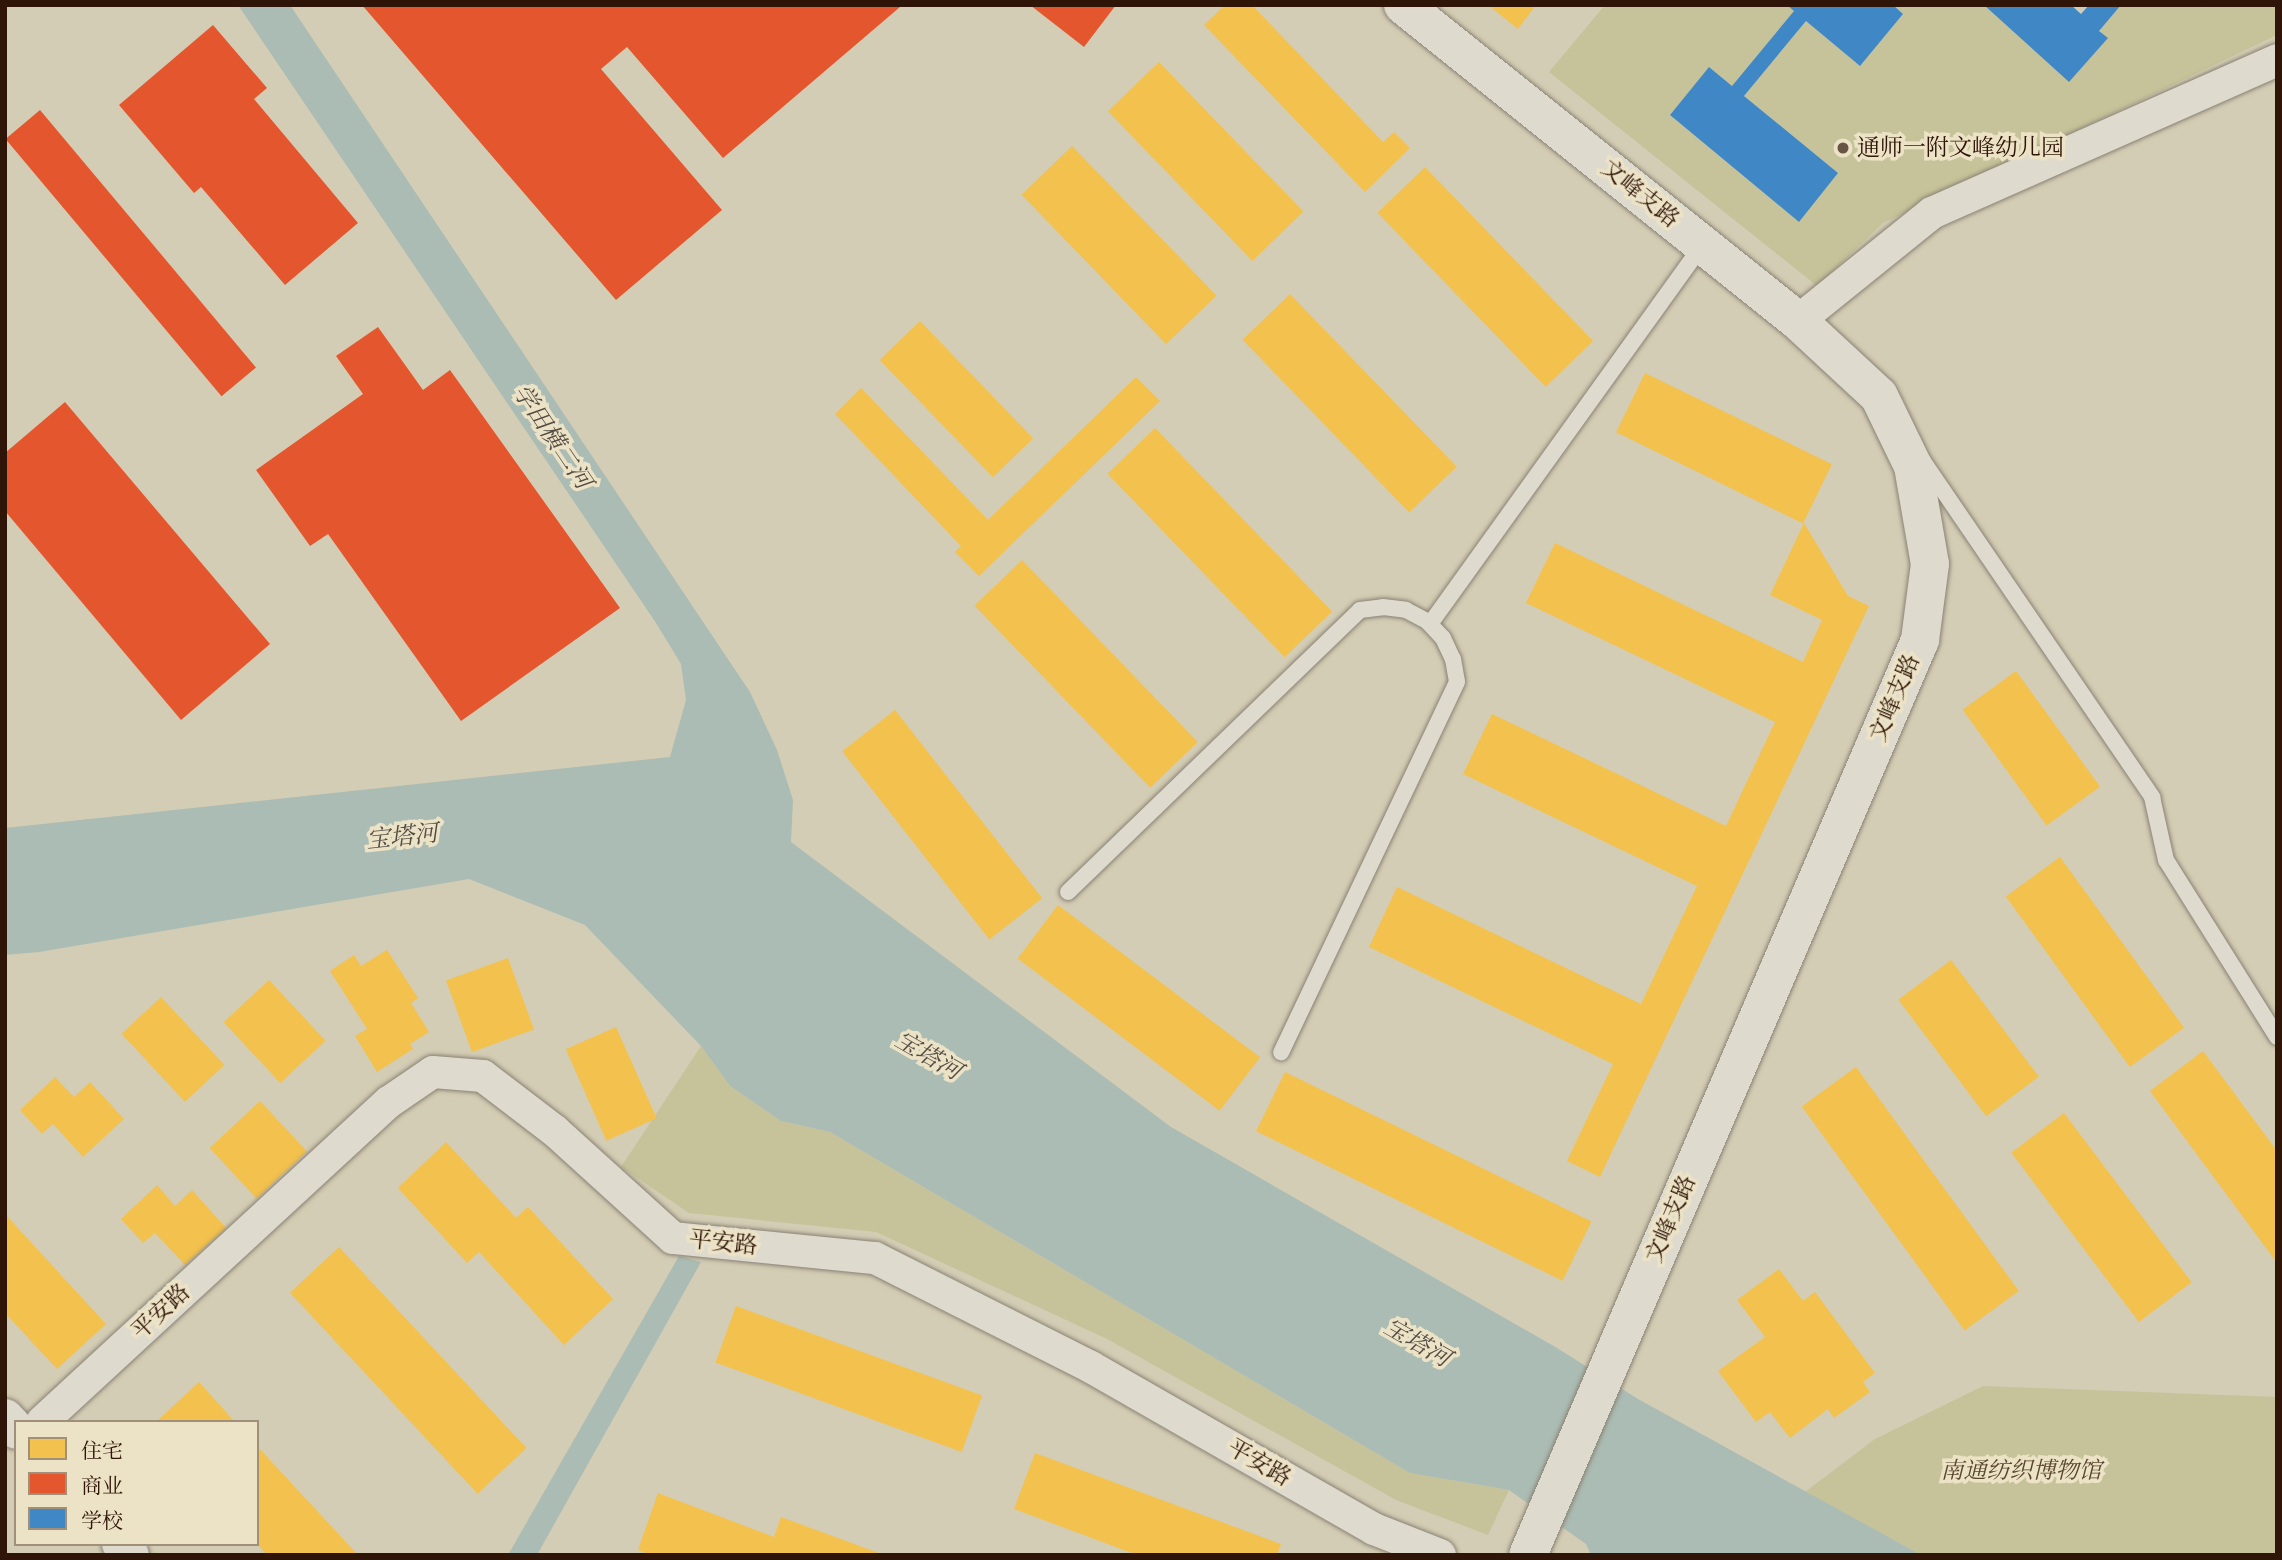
<!DOCTYPE html>
<meta charset="utf-8">
<style>
body{margin:0}
#map{position:relative;width:2282px;height:1560px;overflow:hidden;background:#d4cdb5;font-family:"IM FELL French Canon","Noto Serif SC",serif}
div>[style]{position:absolute}
.green>*{inset:0;background:#c6c39a}
.water>*{inset:0;background:#abbcb4}
.homes>*{inset:0;background:#f2c14e;transform-origin:0 0}
.shops>*{inset:0;background:#e4572e;transform-origin:0 0}
.schools>*{inset:0;background:#3f88c5}
.roads{filter:drop-shadow(0 0 2px #8a8274) drop-shadow(0 0 2px #8a8274)}
.lane>*{height:16px;margin:-8px;padding:0 8px;transform-origin:8px;border-radius:8px;background:#dedace}
.street>*{height:32px;margin:-16px;padding:0 16px;transform-origin:16px;border-radius:16px;background:#dedace}
.secondary>*{height:38px;margin:-19px;padding:0 19px;transform-origin:19px;border-radius:19px;background:#dedace}
.dots>*{width:19px;height:19px;translate:-50% -50%;box-sizing:border-box;border:4px solid #ece3c6;border-radius:50%}
span{translate:-50% -50%;white-space:nowrap;text-align:center;line-height:1.15;-webkit-text-stroke:7px #ece3c6;paint-order:stroke}
.poi-label{font-size:23px;color:#2f1408}
.left{translate:0 -50%;text-align:left}
.street-label{font-size:23px;color:#2f1408}
.park-label{font-size:23px;color:#59462d;font-style:italic}
.water-label{font-size:24px;color:#544c44;font-style:italic}
.frame{position:absolute;inset:0;border:7px solid #2f1408;pointer-events:none}
.legend{position:absolute;left:14px;top:1420px;width:245px;height:126px;box-sizing:border-box;background:#ece3c6;border:2px solid #a0907a;margin:0;padding:9px 12px;list-style:none;font-size:21px;color:#2f1408}
.legend li{display:flex;align-items:center;gap:14px;height:35px}
.legend b{width:35px;border:2px solid #a0907a}
</style>
<div id="map">
<div class="green">
<div style="clip-path:polygon(1605px 5px,1787px 5px,1794px 11px,1732px 86px,1709px 67px,1670px 115px,1799px 222px,1838px 173px,1744px 96px,1806px 21px,1860px 66px,1903px 14px,1893px 5px,1984px 5px,2069px 82px,2107px 39px,2099px 31px,2121px 5px,2202px 5px,2205px 8px,2208px 5px,2277px 5px,2277px 35px,1883px 223px,1817px 286px,1549px 72px)"></div>
<div style="clip-path:polygon(701px 1046px,730px 1086px,781px 1121px,830px 1132px,1410px 1473px,1509px 1490px,1488px 1535px,1396px 1500px,1107px 1339px,876px 1232px,689px 1213px,621px 1167px)"></div>
<div style="clip-path:polygon(1983px 1386px,2277px 1397px,2277px 1555px,1921px 1555px,1805px 1492px,1875px 1439px)"></div>
</div>
<div class="water">
<div style="clip-path:polygon(238px 5px,290px 5px,750px 692px,777px 750px,793px 800px,791px 842px,1171px 1127px,1557px 1348px,1638px 1399px,1921px 1555px,1591px 1555px,1586px 1544px,1509px 1490px,1410px 1473px,830px 1132px,781px 1121px,730px 1086px,701px 1046px,585px 925px,469px 879px,39px 952px,5px 955px,5px 828px,670px 757px,686px 700px,681px 664px,656px 623px)"></div>
<div style="clip-path:polygon(679px 1256px,701px 1262px,537px 1555px,508px 1555px)"></div>
</div>
<div class="homes">
<div style="clip-path:polygon(1225px 5px,1252px 5px,1383px 142px,1394px 132px,1410px 148px,1365px 192px,1204px 25px)"></div>
<div style="clip-path:polygon(1488px 5px,1536px 5px,1518px 29px)"></div>
<div style="left:1159px;top:62px;width:208px;height:71px;rotate:46deg"></div>
<div style="left:1072px;top:146px;width:208px;height:70px;rotate:46deg"></div>
<div style="left:1425px;top:167px;width:242px;height:66px;rotate:46deg"></div>
<div style="left:1290px;top:294px;width:240px;height:66px;rotate:46deg"></div>
<div style="left:920px;top:321px;width:163px;height:56px;rotate:46deg"></div>
<div style="left:1645px;top:373px;width:208px;height:66px;rotate:26deg"></div>
<div style="clip-path:polygon(1136px 377px,1160px 401px,979px 576px,955px 552px,961px 546px,835px 414px,861px 388px,988px 520px)"></div>
<div style="left:1155px;top:428px;width:255px;height:66px;rotate:46deg"></div>
<div style="clip-path:polygon(1804px 523px,1848px 596px,1869px 606px,1600px 1177px,1567px 1161px,1613px 1064px,1369px 947px,1397px 887px,1641px 1004px,1697px 886px,1463px 774px,1492px 714px,1726px 826px,1775px 722px,1526px 603px,1555px 543px,1803px 662px,1822px 620px,1770px 595px)"></div>
<div style="left:1022px;top:560px;width:253px;height:66px;rotate:46deg"></div>
<div style="left:2016px;top:671px;width:143px;height:66px;rotate:54deg"></div>
<div style="left:895px;top:710px;width:239px;height:67px;rotate:52deg"></div>
<div style="left:2060px;top:857px;width:211px;height:67px;rotate:54deg"></div>
<div style="left:1058px;top:905px;width:253px;height:67px;rotate:37deg"></div>
<div style="clip-path:polygon(387px 950px,418px 998px,411px 1003px,429px 1032px,410px 1044px,413px 1049px,377px 1072px,355px 1036px,367px 1029px,330px 971px,354px 955px,361px 966px)"></div>
<div style="left:508px;top:958px;width:76px;height:66px;rotate:70deg"></div>
<div style="left:1951px;top:960px;width:146px;height:66px;rotate:53deg"></div>
<div style="left:269px;top:980px;width:83px;height:62px;rotate:47deg"></div>
<div style="left:161px;top:997px;width:93px;height:54px;rotate:47deg"></div>
<div style="left:616px;top:1027px;width:100px;height:55px;rotate:66deg"></div>
<div style="clip-path:polygon(2203px 1051px,2277px 1151px,2277px 1263px,2150px 1091px)"></div>
<div style="left:1856px;top:1067px;width:277px;height:67px;rotate:54deg"></div>
<div style="left:1285px;top:1072px;width:341px;height:66px;rotate:26deg"></div>
<div style="clip-path:polygon(55px 1077px,74px 1097px,90px 1082px,124px 1119px,83px 1157px,53px 1124px,42px 1134px,20px 1110px)"></div>
<div style="left:260px;top:1101px;width:69px;height:69px;rotate:47deg"></div>
<div style="left:2064px;top:1113px;width:212px;height:66px;rotate:53deg"></div>
<div style="clip-path:polygon(446px 1142px,516px 1218px,528px 1207px,613px 1299px,564px 1345px,479px 1252px,467px 1263px,398px 1188px)"></div>
<div style="clip-path:polygon(157px 1185px,175px 1206px,192px 1190px,226px 1228px,185px 1265px,155px 1233px,143px 1243px,121px 1219px)"></div>
<div style="clip-path:polygon(5px 1214px,106px 1324px,57px 1369px,5px 1313px)"></div>
<div style="left:339px;top:1247px;width:275px;height:67px;rotate:47deg"></div>
<div style="clip-path:polygon(1779px 1269px,1803px 1301px,1815px 1292px,1875px 1373px,1863px 1382px,1870px 1392px,1834px 1418px,1828px 1409px,1790px 1438px,1770px 1412px,1756px 1422px,1718px 1371px,1765px 1337px,1737px 1300px)"></div>
<div style="left:736px;top:1306px;width:262px;height:60px;rotate:20deg"></div>
<div style="clip-path:polygon(199px 1382px,235px 1422px,156px 1422px)"></div>
<div style="clip-path:polygon(257px 1446px,358px 1555px,267px 1555px,257px 1544px)"></div>
<div style="clip-path:polygon(1035px 1453px,1281px 1544px,1277px 1555px,1137px 1555px,1014px 1509px)"></div>
<div style="clip-path:polygon(658px 1493px,774px 1537px,781px 1517px,884px 1555px,651px 1555px,638px 1550px)"></div>
</div>
<div class="shops">
<div style="clip-path:polygon(362px 5px,898px 5px,900px 7px,723px 158px,627px 47px,601px 69px,722px 210px,616px 300px)"></div>
<div style="clip-path:polygon(1030px 5px,1116px 5px,1084px 47px)"></div>
<div style="clip-path:polygon(213px 25px,267px 88px,254px 99px,358px 223px,285px 285px,201px 187px,194px 193px,119px 105px)"></div>
<div style="left:40px;top:110px;width:336px;height:45px;rotate:50deg"></div>
<div style="clip-path:polygon(378px 327px,423px 390px,450px 370px,620px 608px,461px 721px,328px 534px,310px 546px,256px 470px,363px 394px,336px 356px)"></div>
<div style="clip-path:polygon(65px 402px,270px 644px,181px 720px,5px 511px,5px 453px)"></div>
</div>
<div class="schools">
<div style="clip-path:polygon(1787px 5px,1893px 5px,1903px 14px,1860px 66px,1806px 21px,1744px 96px,1838px 173px,1799px 222px,1670px 115px,1709px 67px,1732px 86px,1794px 11px)"></div>
<div style="clip-path:polygon(1984px 5px,2071px 5px,2081px 14px,2089px 5px,2121px 5px,2099px 31px,2108px 38px,2069px 82px)"></div>
</div>
<div class="roads">
<div class="lane">
<div style="left:1923px;top:461px;width:407px;rotate:55.7deg"></div>
<div style="left:2152px;top:797px;width:65px;rotate:77.5deg"></div>
<div style="left:2166px;top:860px;width:209px;rotate:57.9deg"></div>
<div style="left:1430px;top:624px;width:467px;rotate:-54.3deg"></div>
<div style="left:1068px;top:892px;width:406px;rotate:-44deg"></div>
<div style="left:1360px;top:610px;width:23px;rotate:-7deg"></div>
<div style="left:1383px;top:607px;width:23px;rotate:7deg"></div>
<div style="left:1406px;top:610px;width:24px;rotate:28deg"></div>
<div style="left:1427px;top:621px;width:23px;rotate:47deg"></div>
<div style="left:1443px;top:638px;width:23px;rotate:65deg"></div>
<div style="left:1453px;top:659px;width:23px;rotate:80deg"></div>
<div style="left:1457px;top:682px;width:410px;rotate:115.4deg"></div>
</div>
<div class="street">
<div style="left:1798px;top:321px;width:172px;rotate:-38.9deg"></div>
<div style="left:1932px;top:213px;width:377px;rotate:-23.9deg"></div>
<div style="left:42px;top:1422px;width:472px;rotate:-42.7deg"></div>
<div style="left:389px;top:1102px;width:53px;rotate:-34.3deg"></div>
<div style="left:433px;top:1072px;width:50px;rotate:4.6deg"></div>
<div style="left:483px;top:1076px;width:91px;rotate:37.4deg"></div>
<div style="left:555px;top:1131px;width:159px;rotate:42.2deg"></div>
<div style="left:673px;top:1238px;width:203px;rotate:5.7deg"></div>
<div style="left:875px;top:1258px;width:242px;rotate:26.8deg"></div>
<div style="left:1091px;top:1367px;width:326px;rotate:29.8deg"></div>
<div style="left:1374px;top:1529px;width:71px;rotate:21.5deg"></div>
</div>
<div class="secondary">
<div style="left:1403px;top:5px;width:506px;rotate:38.66deg"></div>
<div style="left:1798px;top:321px;width:110px;rotate:42.8deg"></div>
<div style="left:1879px;top:396px;width:78px;rotate:64.1deg"></div>
<div style="left:1913px;top:466px;width:99px;rotate:80.2deg"></div>
<div style="left:1930px;top:564px;width:77px;rotate:97.5deg"></div>
<div style="left:1920px;top:640px;width:995px;rotate:113.19deg"></div>
<div style="left:5px;top:1418px;width:16px;rotate:47deg"></div>
<div style="left:121px;top:1544px;width:14px;rotate:51deg"></div>
</div>
</div>
<div class="dots">
<div style="left:1843px;top:148px;background:#695545"></div>
</div>
<div class="poi-label">
<span class="left" style="left:1857px;top:148px">通师一附文峰幼儿园</span>
</div>
<div class="street-label">
<span style="left:1640px;top:194px;rotate:39deg">文峰支路</span>
<span style="left:1895px;top:698px;rotate:-67deg">文峰支路</span>
<span style="left:1671px;top:1219px;rotate:-67deg">文峰支路</span>
<span style="left:723px;top:1243px;rotate:6deg">平安路</span>
<span style="left:161px;top:1312px;rotate:-43deg">平安路</span>
<span style="left:1259px;top:1463px;rotate:30deg">平安路</span>
</div>
<div class="park-label">
<span style="left:2021px;top:1471px">南通纺织博物馆</span>
</div>
<div class="water-label">
<span style="left:552px;top:437px;rotate:56deg">学田横二河</span>
<span style="left:402px;top:837px;rotate:-6deg">宝塔河</span>
<span style="left:928px;top:1056px;rotate:30deg">宝塔河</span>
<span style="left:1417px;top:1343px;rotate:30deg">宝塔河</span>
</div>
<div class="frame"></div>
<ul class="legend">
<li><b style="height:19px;background:#f2c14e"></b>住宅</li>
<li><b style="height:19px;background:#e4572e"></b>商业</li>
<li><b style="height:19px;background:#3f88c5"></b>学校</li>
</ul>
</div>
